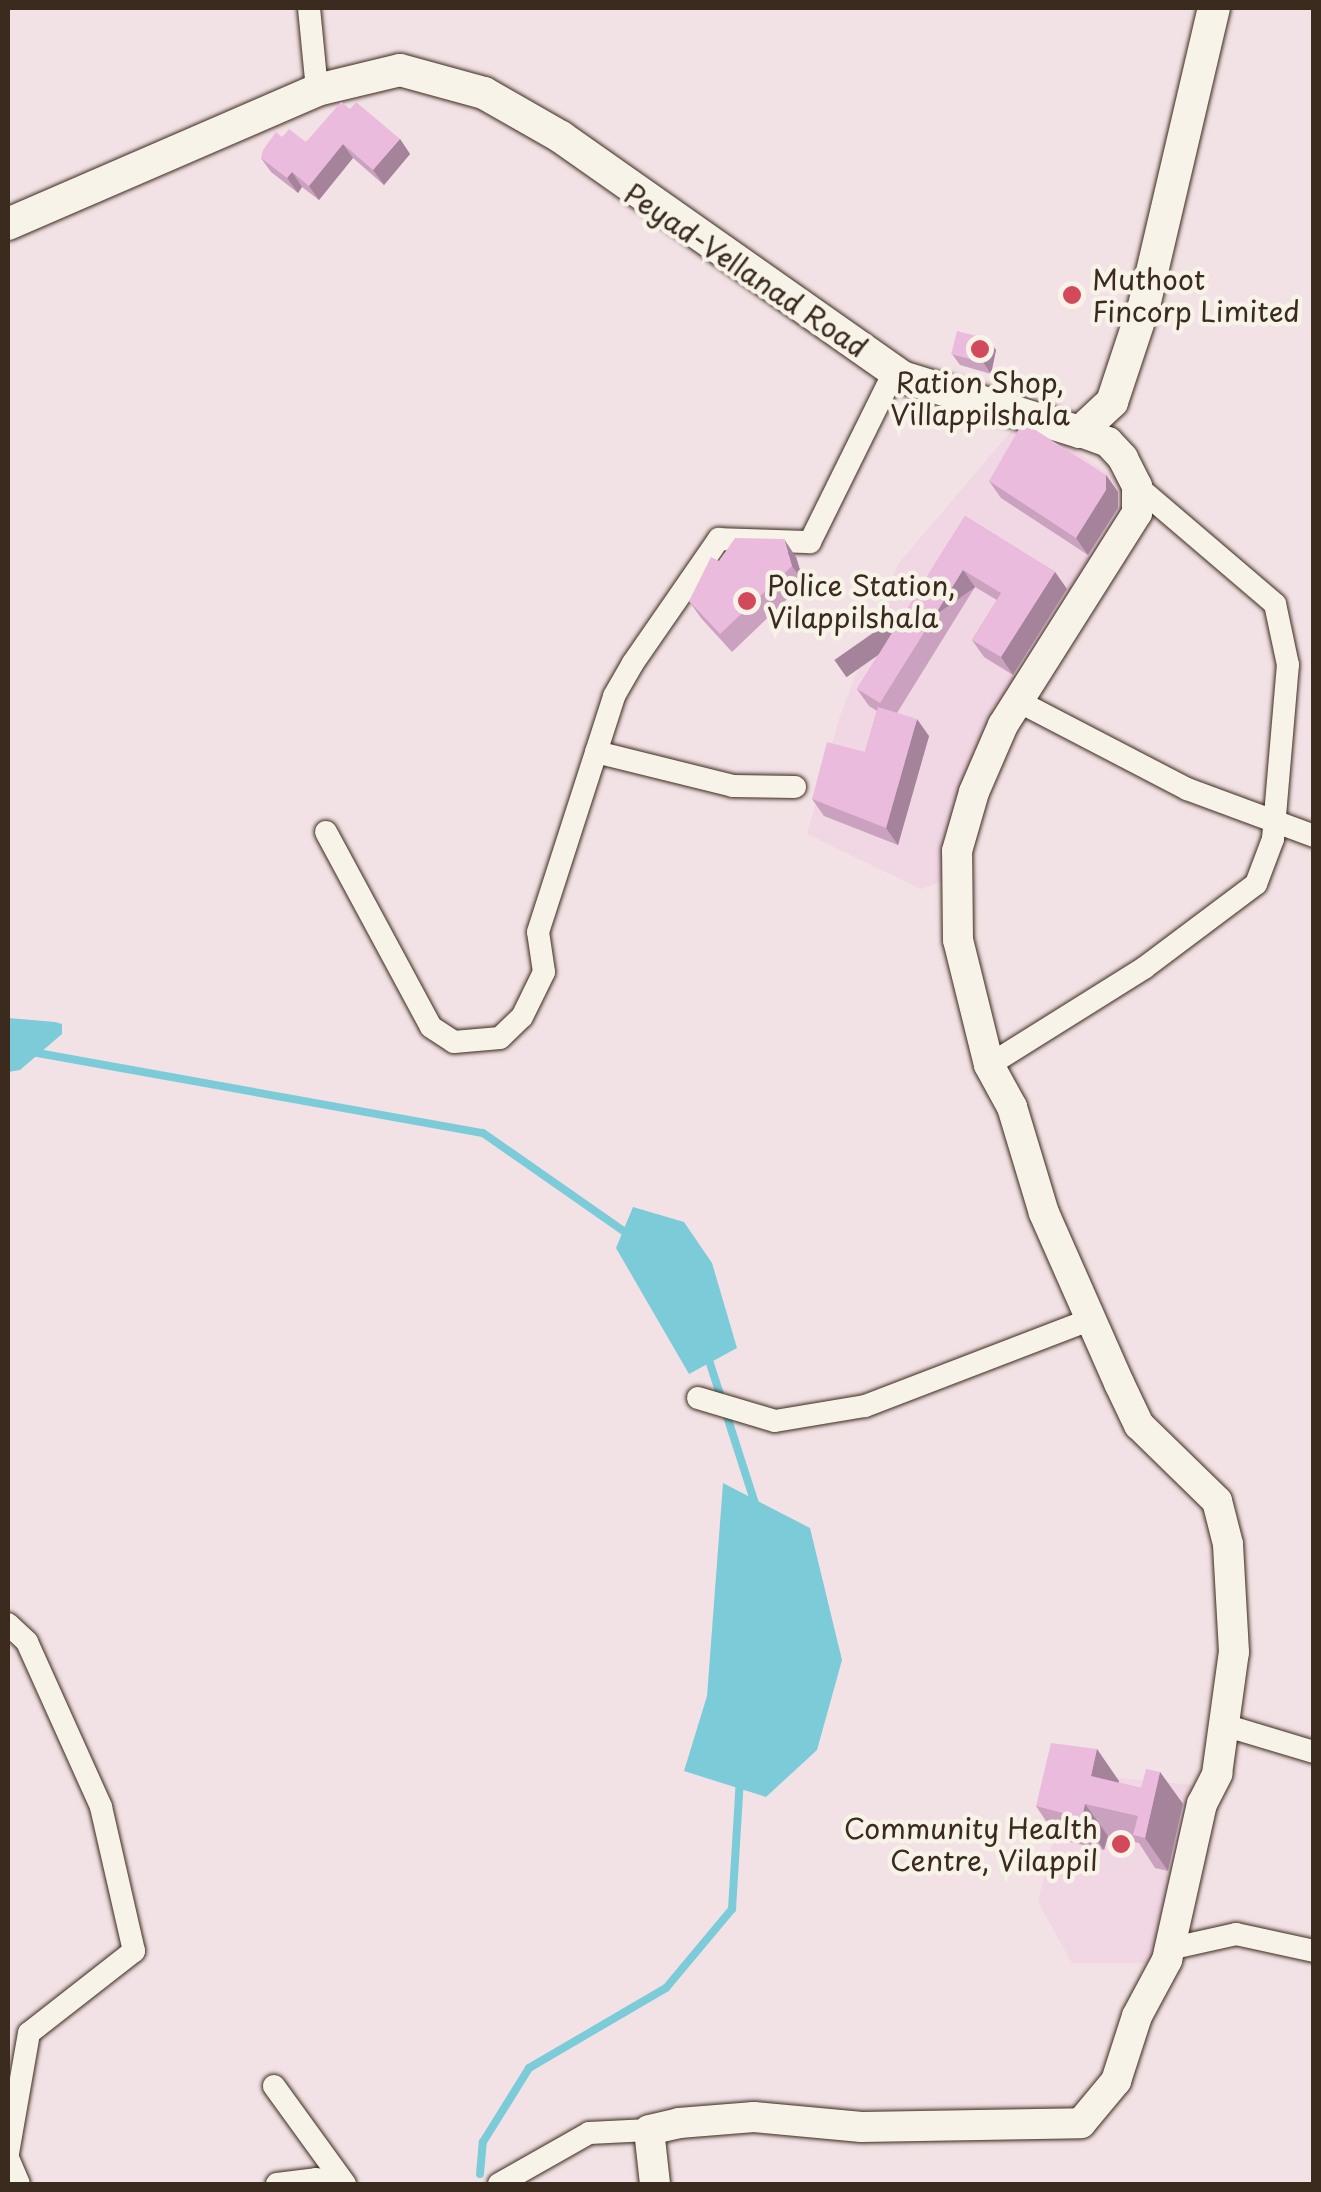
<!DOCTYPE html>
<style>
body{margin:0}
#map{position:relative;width:1321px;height:2192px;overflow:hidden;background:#f3e2e5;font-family:"Playpen Sans",sans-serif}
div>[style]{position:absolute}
.built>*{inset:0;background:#f1d6e3}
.water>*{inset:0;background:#7ccbd9}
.stream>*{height:8px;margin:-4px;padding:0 4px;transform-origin:4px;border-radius:4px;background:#7ccbd9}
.roads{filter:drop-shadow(0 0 2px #3b2a1e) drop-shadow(0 0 2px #3b2a1e)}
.minor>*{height:22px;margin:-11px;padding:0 11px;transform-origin:11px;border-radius:11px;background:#f7f3e8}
.tertiary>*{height:30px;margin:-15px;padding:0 15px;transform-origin:15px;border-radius:15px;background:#f7f3e8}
.secondary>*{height:32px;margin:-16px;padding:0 16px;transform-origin:16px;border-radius:16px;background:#f7f3e8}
.wall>*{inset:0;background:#caa1be}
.shaded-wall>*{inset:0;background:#a4839b;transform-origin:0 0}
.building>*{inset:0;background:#ebbbdd;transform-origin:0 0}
.dots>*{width:28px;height:28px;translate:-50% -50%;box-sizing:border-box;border:5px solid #f7f3e8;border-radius:50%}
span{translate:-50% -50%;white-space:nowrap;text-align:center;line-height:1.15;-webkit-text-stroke:9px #f7f3e8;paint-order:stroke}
.street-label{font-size:28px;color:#3b2a1e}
.poi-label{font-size:28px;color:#3b2a1e}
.left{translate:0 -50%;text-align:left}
.right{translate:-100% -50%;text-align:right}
.frame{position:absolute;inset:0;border:10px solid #3b2a1e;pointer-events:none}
</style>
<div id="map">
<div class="built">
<div style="clip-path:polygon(1024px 416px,1130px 488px,1130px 509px,1016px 689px,946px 880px,921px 889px,807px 834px,839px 719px,898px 564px)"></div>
<div style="clip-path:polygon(1069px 1773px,1204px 1786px,1161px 1963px,1072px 1963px,1038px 1902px)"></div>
</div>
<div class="water">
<div style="clip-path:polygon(8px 1018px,55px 1022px,62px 1024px,62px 1034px,20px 1070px,8px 1072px)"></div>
<div style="clip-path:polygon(633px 1207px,684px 1222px,712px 1263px,737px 1348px,689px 1374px,616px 1248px)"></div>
<div style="clip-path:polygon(723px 1483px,810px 1528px,842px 1660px,817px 1750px,766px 1797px,684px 1771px,707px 1696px)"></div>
</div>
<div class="stream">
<div style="left:32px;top:1052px;width:458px;rotate:10.2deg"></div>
<div style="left:483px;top:1133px;width:177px;rotate:34.9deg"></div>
<div style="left:707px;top:1354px;width:161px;rotate:72.2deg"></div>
<div style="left:480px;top:2174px;width:32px;rotate:-85deg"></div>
<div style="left:483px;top:2142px;width:87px;rotate:-58.1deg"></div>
<div style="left:529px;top:2068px;width:159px;rotate:-30.3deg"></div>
<div style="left:666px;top:1988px;width:103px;rotate:-50.1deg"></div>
<div style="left:732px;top:1909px;width:129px;rotate:-86.5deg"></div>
</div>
<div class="roads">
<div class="minor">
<div style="left:309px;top:8px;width:82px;rotate:84.4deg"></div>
<div style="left:1018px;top:701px;width:191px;rotate:27.5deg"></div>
<div style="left:1187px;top:789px;width:135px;rotate:20.3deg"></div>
<div style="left:596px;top:752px;width:141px;rotate:13.9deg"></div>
<div style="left:733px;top:786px;width:62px;rotate:0.9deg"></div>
<div style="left:326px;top:832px;width:221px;rotate:61.7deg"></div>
<div style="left:431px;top:1027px;width:27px;rotate:33deg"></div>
<div style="left:454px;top:1042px;width:46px;rotate:-5deg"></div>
<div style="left:500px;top:1038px;width:30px;rotate:-44deg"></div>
<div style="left:522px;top:1017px;width:50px;rotate:-63.9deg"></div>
<div style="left:544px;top:972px;width:40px;rotate:-98.5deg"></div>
<div style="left:538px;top:932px;width:248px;rotate:-72.1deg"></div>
<div style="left:614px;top:696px;width:38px;rotate:-60deg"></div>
<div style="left:633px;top:663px;width:151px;rotate:-55.3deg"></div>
<div style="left:719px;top:539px;width:91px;rotate:1.9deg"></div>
<div style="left:810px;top:542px;width:190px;rotate:-63.7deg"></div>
<div style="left:989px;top:1065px;width:183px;rotate:-32deg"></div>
<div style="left:1144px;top:968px;width:140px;rotate:-36.9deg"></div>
<div style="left:1256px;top:884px;width:48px;rotate:-69.3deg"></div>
<div style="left:1273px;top:839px;width:175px;rotate:-85.1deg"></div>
<div style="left:1288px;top:665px;width:62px;rotate:-102deg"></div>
<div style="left:1275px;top:604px;width:182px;rotate:-139.5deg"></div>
<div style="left:698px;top:1398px;width:80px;rotate:16.6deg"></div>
<div style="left:775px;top:1421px;width:91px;rotate:-9.5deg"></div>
<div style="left:865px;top:1406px;width:245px;rotate:-21deg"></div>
<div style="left:8px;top:1624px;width:26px;rotate:43deg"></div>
<div style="left:27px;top:1642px;width:181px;rotate:65.8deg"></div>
<div style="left:101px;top:1807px;width:148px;rotate:77.1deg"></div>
<div style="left:134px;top:1951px;width:133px;rotate:142deg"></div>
<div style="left:29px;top:2033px;width:122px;rotate:99.9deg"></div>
<div style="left:1224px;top:1725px;width:94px;rotate:16.7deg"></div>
<div style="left:1169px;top:1949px;width:69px;rotate:-12.6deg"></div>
<div style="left:1236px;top:1934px;width:80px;rotate:12.3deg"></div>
<div style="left:274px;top:2086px;width:121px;rotate:54.1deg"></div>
<div style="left:8px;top:2158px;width:28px;rotate:67deg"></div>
<div style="left:277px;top:2184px;width:39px;rotate:-7deg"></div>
<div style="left:316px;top:2179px;width:28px;rotate:10deg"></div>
<div style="left:499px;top:2184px;width:103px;rotate:-29.5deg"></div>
<div style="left:589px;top:2133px;width:60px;rotate:-2.9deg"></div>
</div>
<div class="tertiary">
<div style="left:655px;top:2184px;width:54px;rotate:-96.3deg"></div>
<div style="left:649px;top:2130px;width:31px;rotate:-13deg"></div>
<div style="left:679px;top:2123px;width:75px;rotate:-4.6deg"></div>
<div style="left:754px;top:2117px;width:108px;rotate:5.3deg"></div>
<div style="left:862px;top:2127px;width:219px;rotate:-1deg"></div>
<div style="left:1081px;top:2123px;width:55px;rotate:-50.2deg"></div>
<div style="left:1116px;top:2081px;width:68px;rotate:-72.1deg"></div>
<div style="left:1137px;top:2016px;width:64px;rotate:-61.8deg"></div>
<div style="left:1167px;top:1960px;width:160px;rotate:-77.4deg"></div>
<div style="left:1202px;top:1804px;width:34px;rotate:-63deg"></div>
<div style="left:1217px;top:1774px;width:123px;rotate:-82.1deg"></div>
<div style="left:1234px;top:1652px;width:108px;rotate:-93.2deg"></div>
<div style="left:1228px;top:1544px;width:44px;rotate:-104.3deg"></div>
<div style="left:1217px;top:1501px;width:109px;rotate:-135.7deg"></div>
<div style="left:1139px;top:1425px;width:47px;rotate:-115.5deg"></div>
<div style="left:1119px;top:1383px;width:186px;rotate:-113.8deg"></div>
<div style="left:1044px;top:1213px;width:111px;rotate:-106.8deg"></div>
<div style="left:1012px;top:1107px;width:48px;rotate:-118.7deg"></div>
<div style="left:989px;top:1065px;width:129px;rotate:-103.9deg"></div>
<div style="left:958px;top:940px;width:89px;rotate:-90.6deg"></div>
<div style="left:957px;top:851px;width:61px;rotate:-73.9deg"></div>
<div style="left:974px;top:792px;width:73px;rotate:-66.6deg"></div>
<div style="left:1003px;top:725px;width:251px;rotate:-57.7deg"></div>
<div style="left:1137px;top:513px;width:27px;rotate:-90deg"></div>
<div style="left:1137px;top:486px;width:31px;rotate:-117deg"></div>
<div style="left:1123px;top:458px;width:22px;rotate:-133deg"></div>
<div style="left:1108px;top:442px;width:30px;rotate:-160deg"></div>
</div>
<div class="secondary">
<div style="left:8px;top:224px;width:337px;rotate:-23.4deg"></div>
<div style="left:317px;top:90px;width:85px;rotate:-13.5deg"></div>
<div style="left:400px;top:70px;width:87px;rotate:15.3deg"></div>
<div style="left:484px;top:93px;width:89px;rotate:29.7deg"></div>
<div style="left:561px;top:137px;width:417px;rotate:35.1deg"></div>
<div style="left:902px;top:377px;width:186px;rotate:17.2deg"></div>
<div style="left:1080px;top:432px;width:44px;rotate:-43.2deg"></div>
<div style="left:1112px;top:402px;width:101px;rotate:-71.6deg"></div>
<div style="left:1144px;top:306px;width:306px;rotate:-76.8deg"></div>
</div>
</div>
<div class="wall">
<div style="clip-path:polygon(350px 109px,400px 139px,410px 154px,384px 185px,353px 158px,319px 200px,302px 187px,298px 193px,271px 172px,261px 158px,282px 137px,306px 142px)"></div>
<div style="clip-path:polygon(996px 350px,991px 374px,960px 365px,952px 354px)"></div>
<div style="clip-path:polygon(1106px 475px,1118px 492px,1118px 508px,1088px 555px,1001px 498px,989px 481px)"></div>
<div style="clip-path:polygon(965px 516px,1055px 572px,1067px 589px,1013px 675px,984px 657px,972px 640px,997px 600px,975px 587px,897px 713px,929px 736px,898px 845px,824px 816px,812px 799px,865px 752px,877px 711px,869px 706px,857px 689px)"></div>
<div style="clip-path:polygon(796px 557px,804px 583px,732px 652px,701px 618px,689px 601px,719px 561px)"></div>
<div style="clip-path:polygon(1097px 1749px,1119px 1783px,1141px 1788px,1160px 1772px,1183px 1804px,1168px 1871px,1155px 1868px,1139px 1843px,1108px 1836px,1104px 1850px,1058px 1839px,1036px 1806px)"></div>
</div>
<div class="shaded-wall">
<div style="clip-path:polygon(400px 139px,410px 154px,384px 185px,373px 170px)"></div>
<div style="clip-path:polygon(343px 144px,353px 158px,319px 200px,309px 186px)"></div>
<div style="clip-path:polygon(292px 172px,302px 187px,298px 193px,287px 178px)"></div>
<div style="clip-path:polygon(988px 339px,996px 350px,991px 374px,983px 362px)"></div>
<div style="clip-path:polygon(1106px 475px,1118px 492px,1118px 508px,1088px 555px,1076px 538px)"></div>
<div style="clip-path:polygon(784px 539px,796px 557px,804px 583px,792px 566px)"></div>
<div style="left:963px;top:570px;width:21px;height:157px;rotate:55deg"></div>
<div style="clip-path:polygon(1055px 572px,1067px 589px,1013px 675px,1001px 657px)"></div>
<div style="clip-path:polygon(917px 719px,929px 736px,898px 845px,886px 828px)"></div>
<div style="clip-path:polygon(1097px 1749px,1119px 1781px,1113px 1809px,1091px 1776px)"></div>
<div style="clip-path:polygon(1160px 1772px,1183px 1804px,1168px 1871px,1145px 1838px)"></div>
<div style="clip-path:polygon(1085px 1804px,1108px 1836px,1104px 1850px,1082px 1818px)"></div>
</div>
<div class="building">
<div style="clip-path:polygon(341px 102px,350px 109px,356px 102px,400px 139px,373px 170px,343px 144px,309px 186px,292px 172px,287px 178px,261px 158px,263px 150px,276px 132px,282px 137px,289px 129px,306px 142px)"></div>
<div style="left:957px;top:331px;width:32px;height:24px;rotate:14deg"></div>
<div style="clip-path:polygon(1023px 422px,1106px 475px,1106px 490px,1076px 538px,989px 481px)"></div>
<div style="clip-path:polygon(965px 516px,1055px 572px,1001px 657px,972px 640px,1001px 593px,963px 570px,880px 703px,857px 689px)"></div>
<div style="clip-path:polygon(735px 538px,784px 539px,792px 566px,720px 634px,689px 601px,711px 557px,719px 561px)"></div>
<div style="clip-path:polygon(878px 707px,917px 719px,886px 828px,812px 799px,827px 742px,865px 752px)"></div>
<div style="clip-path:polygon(1051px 1743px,1097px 1749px,1091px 1776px,1141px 1788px,1146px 1769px,1160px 1772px,1145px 1838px,1133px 1835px,1138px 1816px,1085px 1804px,1082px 1818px,1036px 1806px)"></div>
</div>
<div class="dots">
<div style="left:1072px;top:295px;background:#d1495b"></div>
<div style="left:980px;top:349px;background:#d1495b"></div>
<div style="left:747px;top:601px;background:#d1495b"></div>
<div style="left:1121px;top:1844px;background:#d1495b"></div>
</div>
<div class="street-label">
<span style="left:746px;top:270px;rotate:34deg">Peyad-Vellanad Road</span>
</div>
<div class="poi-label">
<span class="left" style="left:1092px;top:295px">Muthoot<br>Fincorp Limited</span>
<span style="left:980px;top:398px">Ration Shop,<br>Villappilshala</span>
<span class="left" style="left:767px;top:601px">Police Station,<br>Vilappilshala</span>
<span class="right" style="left:1098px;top:1844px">Community Health<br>Centre, Vilappil</span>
</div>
<div class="frame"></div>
</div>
